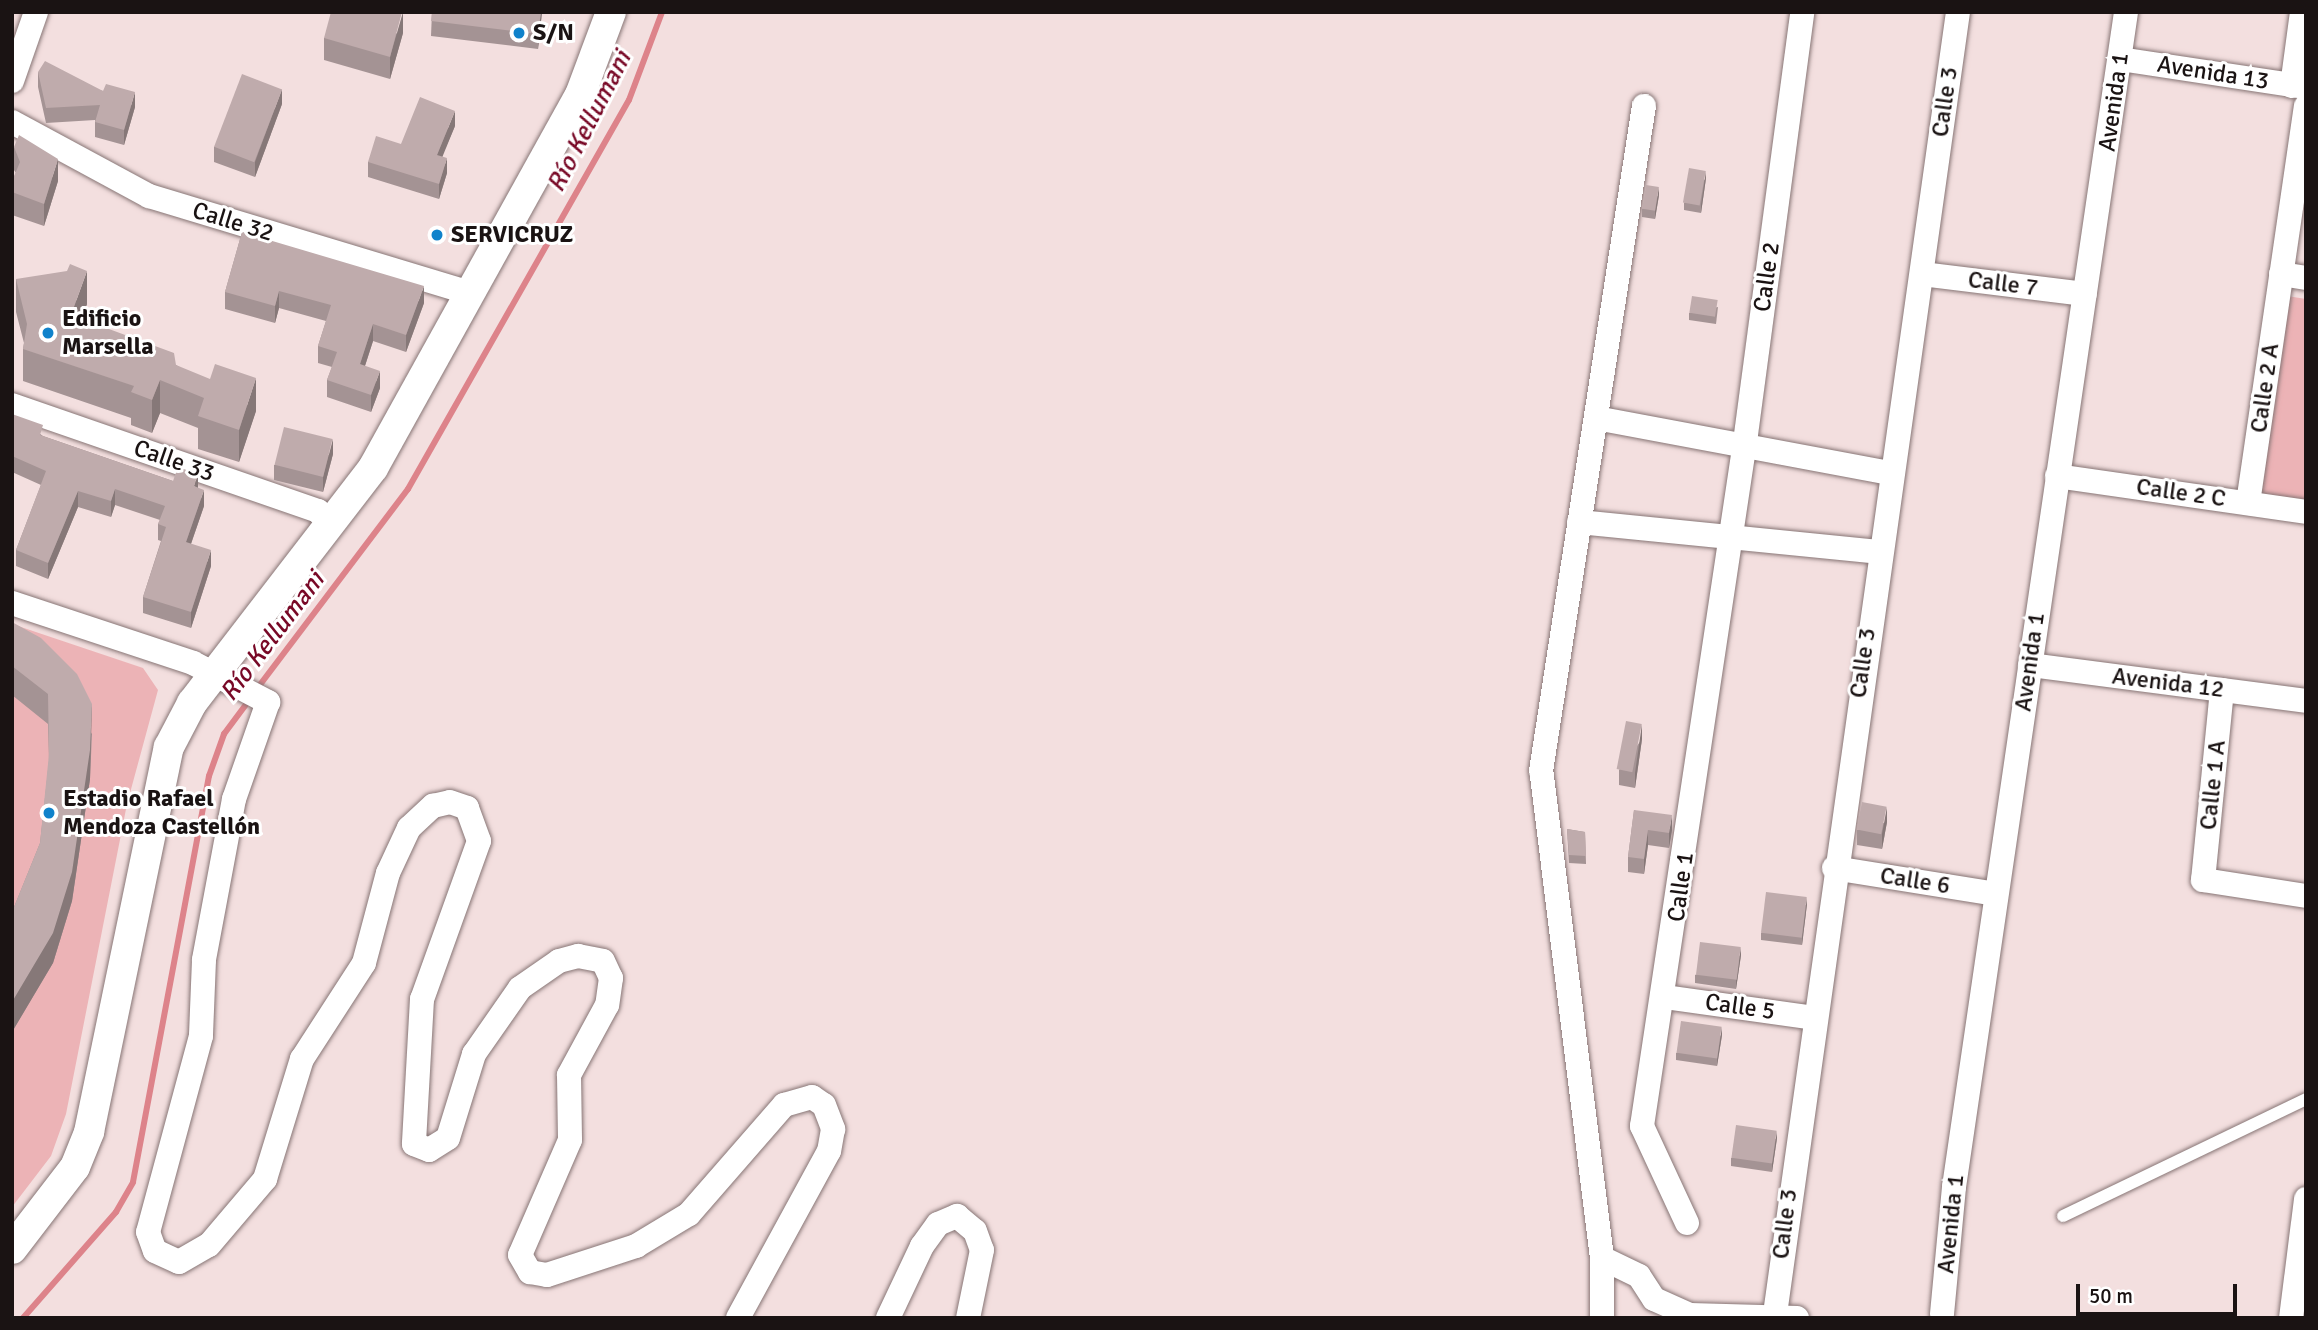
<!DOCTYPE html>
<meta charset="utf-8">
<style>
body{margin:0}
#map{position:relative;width:2318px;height:1330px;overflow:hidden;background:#f3dfdf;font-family:Signika,sans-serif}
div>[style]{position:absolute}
.green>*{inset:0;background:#ecb3b6}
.stream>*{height:6px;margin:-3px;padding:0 3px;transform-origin:3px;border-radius:3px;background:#dd838a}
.roads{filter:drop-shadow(0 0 2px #877575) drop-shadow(0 0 2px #877575)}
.service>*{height:12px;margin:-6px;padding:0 6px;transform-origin:6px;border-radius:6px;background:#fff}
.minor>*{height:24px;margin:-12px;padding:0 12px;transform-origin:12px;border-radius:12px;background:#fff}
.tertiary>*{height:30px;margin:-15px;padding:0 15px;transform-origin:15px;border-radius:15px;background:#fff}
.wall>*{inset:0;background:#a49394}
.shaded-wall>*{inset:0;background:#867878}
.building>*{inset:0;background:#bfabac;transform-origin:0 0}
.dots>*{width:19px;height:19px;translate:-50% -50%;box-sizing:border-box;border:4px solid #fff;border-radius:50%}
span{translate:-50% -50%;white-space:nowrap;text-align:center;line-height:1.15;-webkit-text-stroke:6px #fff;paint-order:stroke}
.poi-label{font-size:24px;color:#1a1313;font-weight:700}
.left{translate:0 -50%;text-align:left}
.street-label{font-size:24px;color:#1a1313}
.water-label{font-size:26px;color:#780826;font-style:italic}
.frame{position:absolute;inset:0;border:14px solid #1a1313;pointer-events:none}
.scale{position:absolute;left:2076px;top:1284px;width:161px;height:32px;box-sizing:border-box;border:4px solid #1a1313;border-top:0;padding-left:9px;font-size:21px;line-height:24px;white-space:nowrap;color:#1a1313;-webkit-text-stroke:5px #fff;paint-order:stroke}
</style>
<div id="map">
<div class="green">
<div style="clip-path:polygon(2287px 296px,2306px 299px,2306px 503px,2261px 498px)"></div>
<div style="clip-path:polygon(12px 624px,143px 668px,158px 690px,127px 804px,66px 1114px,51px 1156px,12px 1207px)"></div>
</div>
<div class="stream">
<div style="left:256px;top:690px;width:252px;rotate:-52.9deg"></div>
<div style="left:408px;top:489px;width:447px;rotate:-60.4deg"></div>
<div style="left:629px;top:100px;width:94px;rotate:-69.4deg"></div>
<div style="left:23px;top:1318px;width:141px;rotate:-48.7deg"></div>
<div style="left:116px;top:1212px;width:34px;rotate:-60deg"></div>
<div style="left:133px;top:1182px;width:413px;rotate:-79.4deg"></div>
<div style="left:209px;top:776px;width:45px;rotate:-70.3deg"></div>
<div style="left:224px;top:734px;width:44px;rotate:-53.4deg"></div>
</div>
<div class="roads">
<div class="service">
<div style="left:2063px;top:1216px;width:270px;rotate:-25.7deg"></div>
</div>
<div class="minor">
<div style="left:2120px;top:59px;width:188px;rotate:8.6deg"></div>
<div style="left:12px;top:81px;width:73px;rotate:-70.8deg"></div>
<div style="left:2292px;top:86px;width:75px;rotate:-82.3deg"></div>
<div style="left:12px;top:122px;width:156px;rotate:28.4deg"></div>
<div style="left:149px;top:196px;width:331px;rotate:16.8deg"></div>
<div style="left:1922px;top:274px;width:164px;rotate:7deg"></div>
<div style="left:2281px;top:274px;width:25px;rotate:9deg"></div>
<div style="left:12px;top:405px;width:324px;rotate:19.1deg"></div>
<div style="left:318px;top:511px;width:19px;rotate:47deg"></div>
<div style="left:1596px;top:418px;width:300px;rotate:10.6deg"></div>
<div style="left:2057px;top:476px;width:252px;rotate:8.2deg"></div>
<div style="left:2248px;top:503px;width:401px;rotate:-81.7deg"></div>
<div style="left:1579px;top:522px;width:301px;rotate:5.7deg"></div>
<div style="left:12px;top:603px;width:191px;rotate:18.3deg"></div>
<div style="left:193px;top:663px;width:85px;rotate:27.5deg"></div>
<div style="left:268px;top:702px;width:103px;rotate:109.3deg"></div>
<div style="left:234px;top:799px;width:164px;rotate:100.6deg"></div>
<div style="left:204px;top:960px;width:76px;rotate:92.3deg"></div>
<div style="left:201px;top:1036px;width:203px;rotate:105.1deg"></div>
<div style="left:148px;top:1232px;width:20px;rotate:70deg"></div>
<div style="left:155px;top:1251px;width:26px;rotate:25deg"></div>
<div style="left:179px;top:1262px;width:34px;rotate:-30deg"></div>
<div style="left:209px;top:1245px;width:87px;rotate:-49.7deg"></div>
<div style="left:265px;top:1179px;width:126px;rotate:-72.9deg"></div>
<div style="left:302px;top:1059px;width:114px;rotate:-57.1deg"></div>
<div style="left:364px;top:963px;width:93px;rotate:-75.1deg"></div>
<div style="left:388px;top:873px;width:50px;rotate:-65deg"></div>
<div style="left:409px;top:828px;width:33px;rotate:-43deg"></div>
<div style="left:433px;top:806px;width:17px;rotate:-13deg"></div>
<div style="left:450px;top:802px;width:18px;rotate:19deg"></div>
<div style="left:467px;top:808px;width:35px;rotate:70deg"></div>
<div style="left:479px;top:841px;width:168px;rotate:109.8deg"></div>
<div style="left:422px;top:999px;width:145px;rotate:93.2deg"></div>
<div style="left:414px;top:1144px;width:16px;rotate:22deg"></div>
<div style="left:429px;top:1150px;width:22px;rotate:-32deg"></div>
<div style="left:448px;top:1138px;width:88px;rotate:-72.8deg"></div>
<div style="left:474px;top:1054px;width:80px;rotate:-55.1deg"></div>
<div style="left:520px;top:988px;width:47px;rotate:-34.7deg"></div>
<div style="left:559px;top:961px;width:20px;rotate:-15deg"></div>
<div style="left:578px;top:956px;width:25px;rotate:11deg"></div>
<div style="left:603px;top:961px;width:19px;rotate:65deg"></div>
<div style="left:611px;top:978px;width:27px;rotate:98deg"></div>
<div style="left:607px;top:1005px;width:80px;rotate:118.5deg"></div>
<div style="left:569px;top:1075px;width:65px;rotate:89.1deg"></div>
<div style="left:570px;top:1140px;width:125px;rotate:113.5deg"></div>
<div style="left:520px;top:1255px;width:20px;rotate:60deg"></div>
<div style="left:530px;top:1272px;width:17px;rotate:10deg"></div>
<div style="left:547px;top:1275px;width:94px;rotate:-18deg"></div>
<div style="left:636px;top:1246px;width:62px;rotate:-31.1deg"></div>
<div style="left:689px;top:1214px;width:145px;rotate:-48.9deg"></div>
<div style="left:784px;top:1105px;width:29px;rotate:-16deg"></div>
<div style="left:812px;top:1097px;width:14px;rotate:34deg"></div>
<div style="left:824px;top:1105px;width:26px;rotate:69deg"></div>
<div style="left:833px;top:1129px;width:22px;rotate:100deg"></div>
<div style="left:829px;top:1151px;width:190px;rotate:118.6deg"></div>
<div style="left:2030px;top:665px;width:278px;rotate:7.4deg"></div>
<div style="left:2222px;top:690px;width:191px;rotate:95.7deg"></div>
<div style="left:2203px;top:880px;width:104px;rotate:8.8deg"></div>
<div style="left:1834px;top:868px;width:164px;rotate:9.1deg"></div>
<div style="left:1665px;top:997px;width:151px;rotate:8deg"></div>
<div style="left:1687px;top:1223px;width:107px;rotate:-114.9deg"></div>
<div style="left:1642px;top:1126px;width:692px;rotate:-81.44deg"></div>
<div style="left:1745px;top:442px;width:434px;rotate:-82.4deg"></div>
<div style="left:1602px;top:1258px;width:41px;rotate:25.9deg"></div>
<div style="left:1639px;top:1276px;width:27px;rotate:57deg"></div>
<div style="left:1654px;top:1299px;width:39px;rotate:24deg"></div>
<div style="left:1690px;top:1315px;width:107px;rotate:1.6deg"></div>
<div style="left:1775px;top:1314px;width:1315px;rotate:-82deg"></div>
<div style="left:1942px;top:1314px;width:128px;rotate:-84.6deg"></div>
<div style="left:1954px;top:1187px;width:1188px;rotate:-81.67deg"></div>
<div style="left:888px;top:1318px;width:80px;rotate:-64.7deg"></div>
<div style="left:922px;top:1246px;width:27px;rotate:-54deg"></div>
<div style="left:938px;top:1224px;width:21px;rotate:-23deg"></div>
<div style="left:957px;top:1216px;width:23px;rotate:40deg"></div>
<div style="left:975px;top:1231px;width:20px;rotate:70deg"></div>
<div style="left:982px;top:1250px;width:69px;rotate:101.6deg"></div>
<div style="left:1602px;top:1318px;width:60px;rotate:-90deg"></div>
<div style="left:1602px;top:1258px;width:491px;rotate:-97.1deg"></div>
<div style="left:1541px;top:771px;width:673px;rotate:-81.2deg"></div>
<div style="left:2291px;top:1318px;width:120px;rotate:-82.8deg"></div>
</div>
<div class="tertiary">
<div style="left:12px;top:1249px;width:103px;rotate:-52.5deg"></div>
<div style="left:75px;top:1167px;width:38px;rotate:-68deg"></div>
<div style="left:89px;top:1132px;width:393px;rotate:-78.3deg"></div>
<div style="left:169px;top:747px;width:50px;rotate:-62.4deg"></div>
<div style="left:192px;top:703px;width:297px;rotate:-52.4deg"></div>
<div style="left:373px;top:468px;width:427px;rotate:-61deg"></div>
<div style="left:580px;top:95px;width:89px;rotate:-69.5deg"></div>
</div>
</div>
<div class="wall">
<div style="clip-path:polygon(432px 12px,542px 12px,538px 49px,431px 36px)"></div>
<div style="clip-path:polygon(403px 33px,390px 79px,324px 60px,324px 38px)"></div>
<div style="clip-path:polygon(38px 72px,103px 91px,135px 107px,124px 145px,95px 137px,95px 120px,46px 123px,38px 87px)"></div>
<div style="clip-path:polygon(282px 104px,255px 177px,214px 162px,214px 147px)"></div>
<div style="clip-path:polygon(455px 126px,442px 156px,447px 173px,439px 199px,368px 177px,368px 162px,401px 144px)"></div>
<div style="clip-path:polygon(14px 147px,58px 181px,44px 226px,12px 215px,12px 181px,16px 173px,14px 170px)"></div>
<div style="clip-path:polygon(1706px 178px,1701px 213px,1684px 210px,1684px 203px)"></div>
<div style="clip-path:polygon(1659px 195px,1655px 219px,1642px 217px,1642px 209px)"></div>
<div style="clip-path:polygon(242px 232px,424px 303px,406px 352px,373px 341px,365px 366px,380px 388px,371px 412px,327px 397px,327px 380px,332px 367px,318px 363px,318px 346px,326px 321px,279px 308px,275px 323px,225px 309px,225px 292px)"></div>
<div style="clip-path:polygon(16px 279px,87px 304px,81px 319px,176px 365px,256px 411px,239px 462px,198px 449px,198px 428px,160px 413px,152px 433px,131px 425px,131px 418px,23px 381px,23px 349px,24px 343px,16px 312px)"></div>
<div style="clip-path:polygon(1718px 307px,1716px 324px,1689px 320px,1689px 313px)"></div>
<div style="clip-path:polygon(12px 414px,43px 436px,173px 481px,198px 488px,204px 506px,191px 544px,211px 566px,191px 628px,143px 613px,143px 597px,161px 541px,158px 540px,158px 524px,160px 520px,115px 505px,111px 517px,78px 507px,48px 579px,16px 566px,16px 550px,41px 485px,12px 472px)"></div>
<div style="clip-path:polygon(333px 454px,323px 492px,274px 480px,274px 465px)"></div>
<div style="clip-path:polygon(12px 622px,92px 734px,90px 779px,72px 901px,53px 963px,12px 1032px,12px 912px,40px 843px,49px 761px,48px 724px,12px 695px)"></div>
<div style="clip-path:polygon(1642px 739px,1635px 788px,1619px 785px,1619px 770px)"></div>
<div style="clip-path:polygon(1634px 810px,1672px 830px,1669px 848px,1648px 845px,1644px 874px,1628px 872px,1628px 857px)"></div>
<div style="clip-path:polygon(1887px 822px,1882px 849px,1857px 845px,1857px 830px)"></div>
<div style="clip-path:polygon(1567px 829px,1585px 832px,1586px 864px,1569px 863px)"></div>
<div style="clip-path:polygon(1807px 904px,1802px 945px,1761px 940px,1761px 933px)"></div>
<div style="clip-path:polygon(1741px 955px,1736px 989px,1695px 983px,1695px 975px)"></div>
<div style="clip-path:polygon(1722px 1035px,1717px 1066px,1676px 1060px,1676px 1053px)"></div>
<div style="clip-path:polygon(1777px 1138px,1772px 1172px,1731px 1166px,1731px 1158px)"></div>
</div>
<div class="shaded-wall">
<div style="clip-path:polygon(403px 12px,403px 33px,390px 79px,390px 57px)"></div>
<div style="clip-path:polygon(541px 12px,542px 12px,538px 49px,538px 34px)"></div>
<div style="clip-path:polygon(282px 89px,282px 104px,255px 177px,255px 162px)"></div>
<div style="clip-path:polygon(135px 92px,135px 107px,124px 145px,124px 130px)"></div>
<div style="clip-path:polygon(455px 111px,455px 126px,437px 170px,437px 155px)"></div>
<div style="clip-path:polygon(447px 158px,447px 173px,439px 199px,439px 184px)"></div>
<div style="clip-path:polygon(58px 159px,58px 181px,44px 226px,44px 204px)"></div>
<div style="clip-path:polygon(1706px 171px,1706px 178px,1701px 213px,1701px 205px)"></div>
<div style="clip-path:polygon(1659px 187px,1659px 195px,1655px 219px,1655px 211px)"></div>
<div style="clip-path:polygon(87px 271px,87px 304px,71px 348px,71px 315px)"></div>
<div style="clip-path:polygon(424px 286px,424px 303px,406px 352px,406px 335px)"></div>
<div style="clip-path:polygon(279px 291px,279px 308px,275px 323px,275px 306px)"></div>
<div style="clip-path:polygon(373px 324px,373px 341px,360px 381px,360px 364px)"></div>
<div style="clip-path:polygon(380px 371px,380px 388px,371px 412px,371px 395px)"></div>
<div style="clip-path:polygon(256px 378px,256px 411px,239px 462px,239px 430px)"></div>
<div style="clip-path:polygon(160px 380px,160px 413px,152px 433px,152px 400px)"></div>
<div style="clip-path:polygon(333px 439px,333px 454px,323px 492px,323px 477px)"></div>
<div style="clip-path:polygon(198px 474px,198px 490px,194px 486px)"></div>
<div style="clip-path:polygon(115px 489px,115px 505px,111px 517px,111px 501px)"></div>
<div style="clip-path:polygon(204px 490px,204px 506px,186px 558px,186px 542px)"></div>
<div style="clip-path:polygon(78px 491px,78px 507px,48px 579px,48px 563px)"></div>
<div style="clip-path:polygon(211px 550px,211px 566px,191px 628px,191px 612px)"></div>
<div style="clip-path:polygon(92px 704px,90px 779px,72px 901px,53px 963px,12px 1032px,12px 1002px)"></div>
<div style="clip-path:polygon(1642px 724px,1642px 739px,1635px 788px,1635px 773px)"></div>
<div style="clip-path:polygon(1887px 807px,1887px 822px,1882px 849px,1882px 834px)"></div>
<div style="clip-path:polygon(1672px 815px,1672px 830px,1669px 848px,1669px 833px)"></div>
<div style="clip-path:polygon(1648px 830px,1648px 845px,1644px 874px,1644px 859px)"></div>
<div style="clip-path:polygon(1807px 897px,1807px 904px,1802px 945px,1802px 938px)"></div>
<div style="clip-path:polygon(1741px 947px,1741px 955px,1736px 989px,1736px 981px)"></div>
<div style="clip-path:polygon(1722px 1027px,1722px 1035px,1717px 1066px,1717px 1059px)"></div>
<div style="clip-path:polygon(1777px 1131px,1777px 1138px,1772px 1172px,1772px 1164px)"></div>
</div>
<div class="building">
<div style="clip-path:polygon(331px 12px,402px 12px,390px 57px,324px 38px)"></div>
<div style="clip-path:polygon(432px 12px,541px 12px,538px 34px,431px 21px)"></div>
<div style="clip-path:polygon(45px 61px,103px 91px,106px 84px,135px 92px,124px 130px,95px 122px,100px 105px,46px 108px,38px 72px)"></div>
<div style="left:242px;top:74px;width:43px;height:78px;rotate:21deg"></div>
<div style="clip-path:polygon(420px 97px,455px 111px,437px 155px,447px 158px,439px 184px,368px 162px,376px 136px,401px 144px)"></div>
<div style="clip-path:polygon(19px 135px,58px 159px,44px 204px,12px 192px,12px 181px,20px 162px,14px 147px)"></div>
<div style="left:1689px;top:168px;width:17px;height:35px;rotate:10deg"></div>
<div style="left:1646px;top:185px;width:13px;height:24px;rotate:9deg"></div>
<div style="clip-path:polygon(242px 232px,424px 286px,406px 335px,373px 324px,360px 364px,380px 371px,371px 395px,327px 380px,337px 352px,318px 346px,331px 305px,279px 291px,275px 306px,225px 292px)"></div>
<div style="clip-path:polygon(70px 264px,87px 271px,71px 315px,174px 353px,176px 365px,210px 379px,215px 364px,256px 378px,239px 430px,198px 416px,204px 398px,160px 380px,152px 400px,131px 392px,134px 386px,23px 349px,27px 324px,16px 279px,67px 271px)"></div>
<div style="left:1692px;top:296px;width:26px;height:17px;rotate:9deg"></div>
<div style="clip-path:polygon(12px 414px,43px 425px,40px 435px,173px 481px,178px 467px,198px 474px,194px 486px,204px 490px,186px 542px,211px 550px,191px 612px,143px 597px,166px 527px,158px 524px,165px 506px,115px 489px,111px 501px,78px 491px,48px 563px,16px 550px,46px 471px,12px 456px)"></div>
<div style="left:284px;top:427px;width:50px;height:39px;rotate:14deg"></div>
<div style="clip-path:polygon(12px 622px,41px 638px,77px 674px,92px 704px,90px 750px,72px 872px,53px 933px,12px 1002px,12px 912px,40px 843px,49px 754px,48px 694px,12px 666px)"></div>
<div style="left:1626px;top:721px;width:16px;height:49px;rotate:11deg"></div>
<div style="left:1862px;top:802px;width:25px;height:28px;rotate:11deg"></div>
<div style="clip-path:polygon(1634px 810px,1672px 815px,1669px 833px,1648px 830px,1644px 859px,1628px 857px)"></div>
<div style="clip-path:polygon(1567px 829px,1585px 832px,1586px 856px,1569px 855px)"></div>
<div style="left:1766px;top:892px;width:41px;height:41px;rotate:7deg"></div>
<div style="left:1700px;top:942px;width:41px;height:33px;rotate:7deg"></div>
<div style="left:1681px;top:1021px;width:41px;height:32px;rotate:8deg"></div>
<div style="left:1736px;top:1125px;width:41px;height:33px;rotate:8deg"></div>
</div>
<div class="dots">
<div style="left:519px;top:33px;background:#1082cb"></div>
<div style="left:437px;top:235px;background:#1082cb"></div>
<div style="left:48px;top:333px;background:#1082cb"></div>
<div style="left:49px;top:813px;background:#1082cb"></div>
</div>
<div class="poi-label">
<span class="left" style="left:533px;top:33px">S/N</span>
<span class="left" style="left:451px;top:235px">SERVICRUZ</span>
<span class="left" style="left:62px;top:333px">Edificio<br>Marsella</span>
<span class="left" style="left:63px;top:813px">Estadio Rafael<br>Mendoza Castellón</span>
</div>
<div class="street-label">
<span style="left:2213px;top:73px;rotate:9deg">Avenida 13</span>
<span style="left:1945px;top:102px;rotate:-82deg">Calle 3</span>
<span style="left:2114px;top:102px;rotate:-82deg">Avenida 1</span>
<span style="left:233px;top:222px;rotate:17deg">Calle 32</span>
<span style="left:1767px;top:277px;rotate:-82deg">Calle 2</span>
<span style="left:2003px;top:284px;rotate:7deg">Calle 7</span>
<span style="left:2265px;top:388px;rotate:-82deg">Calle 2 A</span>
<span style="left:174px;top:461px;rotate:19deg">Calle 33</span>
<span style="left:2181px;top:493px;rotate:8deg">Calle 2 C</span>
<span style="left:2030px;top:662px;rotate:-82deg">Avenida 1</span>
<span style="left:1863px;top:663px;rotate:-82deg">Calle 3</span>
<span style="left:2168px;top:683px;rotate:7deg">Avenida 12</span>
<span style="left:2213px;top:785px;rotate:-84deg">Calle 1 A</span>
<span style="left:1915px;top:881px;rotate:9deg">Calle 6</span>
<span style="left:1681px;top:887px;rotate:-82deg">Calle 1</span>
<span style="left:1740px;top:1007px;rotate:8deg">Calle 5</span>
<span style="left:1785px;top:1224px;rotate:-83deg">Calle 3</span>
<span style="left:1951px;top:1224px;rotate:-84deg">Avenida 1</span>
</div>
<div class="water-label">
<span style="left:590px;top:122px;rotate:-63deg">Río Kellumani</span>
<span style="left:273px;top:637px;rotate:-53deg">Río Kellumani</span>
</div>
<div class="frame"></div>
<div class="scale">50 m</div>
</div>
